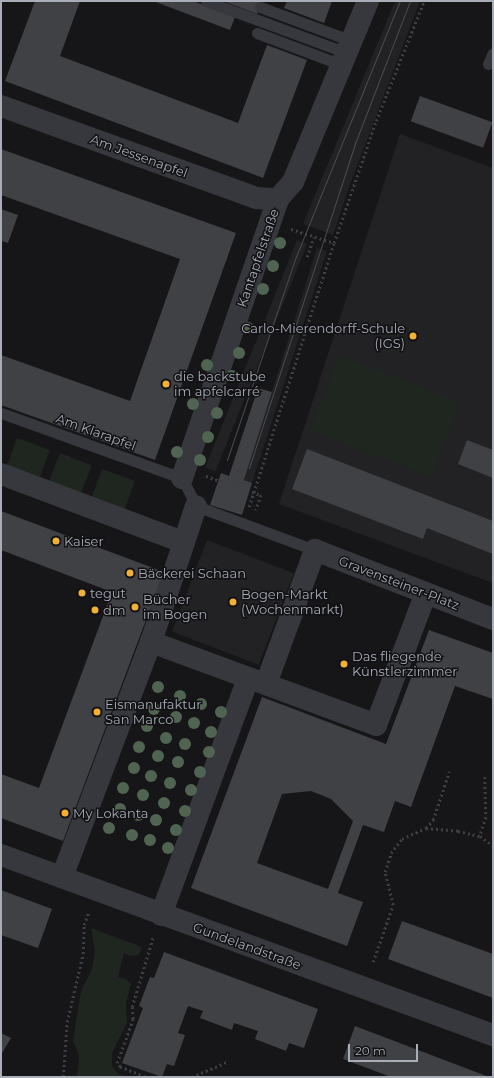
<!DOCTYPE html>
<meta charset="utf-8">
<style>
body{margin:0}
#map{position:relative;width:494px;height:1078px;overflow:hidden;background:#161618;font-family:Montserrat,sans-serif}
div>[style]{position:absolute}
.built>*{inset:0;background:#222225;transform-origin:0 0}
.green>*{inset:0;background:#1e261f;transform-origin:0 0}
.building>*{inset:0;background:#404145;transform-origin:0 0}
.path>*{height:2.5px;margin-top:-1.25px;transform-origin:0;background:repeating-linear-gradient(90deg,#3d3f44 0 2px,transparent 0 5px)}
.lane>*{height:11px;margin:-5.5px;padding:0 5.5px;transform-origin:5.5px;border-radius:5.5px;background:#37383d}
.street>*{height:22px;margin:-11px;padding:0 11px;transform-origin:11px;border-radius:11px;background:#37383d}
.tram>*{height:1px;margin:-0.5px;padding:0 0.5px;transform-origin:0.5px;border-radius:0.5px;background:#4a4c52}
.trees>*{width:12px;height:12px;margin:-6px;border-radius:50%;background:#506452}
.dots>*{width:11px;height:11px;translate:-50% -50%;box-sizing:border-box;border:2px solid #111113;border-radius:50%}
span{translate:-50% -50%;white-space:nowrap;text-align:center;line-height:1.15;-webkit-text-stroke:3px #111113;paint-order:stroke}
.street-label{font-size:13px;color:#a8adb8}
.poi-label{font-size:13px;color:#a8adb8}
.right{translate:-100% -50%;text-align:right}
.left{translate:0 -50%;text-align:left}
.frame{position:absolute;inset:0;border:2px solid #a8adb8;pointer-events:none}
.scale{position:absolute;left:348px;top:1044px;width:70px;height:18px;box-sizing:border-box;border:2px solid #a8adb8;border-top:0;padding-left:5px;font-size:12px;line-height:14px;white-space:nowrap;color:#a8adb8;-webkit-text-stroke:3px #111113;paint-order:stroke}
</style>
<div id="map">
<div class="built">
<div style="clip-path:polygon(395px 1px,420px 1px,349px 187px,333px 235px,303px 224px)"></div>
<div style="clip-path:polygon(400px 134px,493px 168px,493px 583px,279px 504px)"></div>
<div style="left:297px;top:240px;width:11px;height:245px;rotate:22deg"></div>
<div style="clip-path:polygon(317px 248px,327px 251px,252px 483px,244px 480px)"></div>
<div style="left:207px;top:540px;width:93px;height:98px;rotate:21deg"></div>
</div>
<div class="green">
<div style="left:339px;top:355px;width:130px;height:81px;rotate:21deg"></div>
<div style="left:17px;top:438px;width:35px;height:33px;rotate:20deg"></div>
<div style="left:60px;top:453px;width:34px;height:33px;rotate:21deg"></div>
<div style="left:102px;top:469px;width:35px;height:33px;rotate:20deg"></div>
<div style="clip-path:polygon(91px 928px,142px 947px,139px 955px,130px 956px,124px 953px,118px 977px,126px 979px,131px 984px,126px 1003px,127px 1023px,112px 1053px,112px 1066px,119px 1074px,127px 1077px,76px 1077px,78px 1070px,79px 1055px,73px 1041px,81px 991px,92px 969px,95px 952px)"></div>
</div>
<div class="building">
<div style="clip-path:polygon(35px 1px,80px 1px,60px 56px,238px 123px,267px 45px,307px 60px,263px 178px,5px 81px)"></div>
<div style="clip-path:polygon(153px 1px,193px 1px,235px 17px,230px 30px)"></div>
<div style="clip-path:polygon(223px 1px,262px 1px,257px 14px)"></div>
<div style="clip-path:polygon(287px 1px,332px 1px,324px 23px,284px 8px)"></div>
<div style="left:420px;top:96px;width:77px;height:27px;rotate:20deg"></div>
<div style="clip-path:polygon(1px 149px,236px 233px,155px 460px,1px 405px,1px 355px,130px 401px,180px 259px,1px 195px)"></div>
<div style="clip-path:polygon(1px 209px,18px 215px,8px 243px,1px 241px)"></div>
<div style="clip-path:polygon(258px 388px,272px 392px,244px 480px,252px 483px,242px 515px,210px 505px,221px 473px,229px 476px)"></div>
<div style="clip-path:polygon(467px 440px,493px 450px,493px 478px,458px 464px)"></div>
<div style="clip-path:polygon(307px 449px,493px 521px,493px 554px,427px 528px,423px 539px,292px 489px)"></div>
<div style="clip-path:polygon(1px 511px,164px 572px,63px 841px,1px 818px,1px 774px,39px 788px,112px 592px,1px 550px)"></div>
<div style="clip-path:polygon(evenodd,429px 630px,493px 653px,493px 699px,455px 686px,411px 807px,395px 801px,384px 832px,363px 825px,338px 893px,363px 902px,347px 946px,191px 888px,262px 697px,386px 744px,429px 630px,311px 791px,331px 799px,353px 821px,328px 889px,257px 863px,282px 794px,311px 791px)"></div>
<div style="clip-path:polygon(1px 890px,52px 909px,38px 948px,1px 935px)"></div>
<div style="clip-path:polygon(402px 921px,493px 954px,493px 998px,388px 959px)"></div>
<div style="clip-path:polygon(164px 952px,318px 1009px,304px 1048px,289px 1043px,286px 1051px,255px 1039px,258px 1031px,234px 1023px,232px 1030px,200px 1018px,203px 1011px,188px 1006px,178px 1033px,185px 1035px,174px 1066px,167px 1064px,162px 1077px,122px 1063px,143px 1008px,139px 1006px,150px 977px,154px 978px)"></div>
<div style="clip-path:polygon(355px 1026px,489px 1077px,391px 1077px,343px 1059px)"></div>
<div style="clip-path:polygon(1px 1033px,11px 1038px,1px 1055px)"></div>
</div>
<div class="path">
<div style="left:291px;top:229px;width:45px;rotate:18deg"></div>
<div style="left:307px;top:257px;width:21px;rotate:-71deg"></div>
<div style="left:239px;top:471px;width:5px;rotate:22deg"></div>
<div style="left:206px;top:476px;width:29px;rotate:20deg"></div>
<div style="left:233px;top:486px;width:16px;rotate:-68deg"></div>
<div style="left:239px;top:471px;width:6px;rotate:-162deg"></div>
<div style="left:233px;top:486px;width:29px;rotate:18deg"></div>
<div style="left:261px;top:495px;width:16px;rotate:108deg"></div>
<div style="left:249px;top:507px;width:277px;rotate:-72.2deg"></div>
<div style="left:334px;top:243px;width:129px;rotate:-71deg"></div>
<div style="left:376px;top:121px;width:129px;rotate:-68.2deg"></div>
<div style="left:485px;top:777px;width:40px;rotate:88.6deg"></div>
<div style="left:486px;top:817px;width:20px;rotate:108deg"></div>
<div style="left:480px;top:836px;width:16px;rotate:35deg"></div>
<div style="left:426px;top:828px;width:11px;rotate:-49deg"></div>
<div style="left:433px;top:820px;width:51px;rotate:-71.6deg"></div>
<div style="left:373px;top:962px;width:60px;rotate:-70.7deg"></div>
<div style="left:393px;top:905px;width:34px;rotate:-104deg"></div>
<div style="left:385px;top:872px;width:20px;rotate:-72deg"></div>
<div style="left:391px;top:853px;width:18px;rotate:-52deg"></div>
<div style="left:402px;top:839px;width:26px;rotate:-25deg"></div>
<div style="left:426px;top:828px;width:32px;rotate:5deg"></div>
<div style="left:458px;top:831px;width:23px;rotate:13deg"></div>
<div style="left:63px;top:1077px;width:55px;rotate:-85.8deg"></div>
<div style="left:67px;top:1022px;width:70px;rotate:-76.8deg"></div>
<div style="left:83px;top:954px;width:29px;rotate:-88deg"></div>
<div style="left:84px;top:925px;width:15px;rotate:-70deg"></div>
<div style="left:145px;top:1077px;width:27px;rotate:-158deg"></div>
<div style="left:120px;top:1067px;width:5px;rotate:-127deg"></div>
<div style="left:117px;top:1063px;width:47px;rotate:-70deg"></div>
<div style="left:133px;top:1019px;width:12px;rotate:-95deg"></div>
<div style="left:132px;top:1007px;width:73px;rotate:-73.3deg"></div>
<div style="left:192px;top:1077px;width:40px;rotate:-23.4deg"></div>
</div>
<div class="lane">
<div style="left:206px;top:1px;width:150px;rotate:20.2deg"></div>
<div style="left:260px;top:7px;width:98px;rotate:20.3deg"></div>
<div style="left:257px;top:33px;width:91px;rotate:20.6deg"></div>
<div style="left:488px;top:64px;width:12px;rotate:-66deg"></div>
<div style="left:1px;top:413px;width:192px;rotate:19.8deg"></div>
<div style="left:182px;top:478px;width:31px;rotate:63deg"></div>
<div style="left:196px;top:506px;width:127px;rotate:20.3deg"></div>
</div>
<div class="street">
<div style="left:1px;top:106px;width:271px;rotate:19.8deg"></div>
<div style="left:256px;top:198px;width:22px;rotate:3deg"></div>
<div style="left:1px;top:474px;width:194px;rotate:20.5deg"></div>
<div style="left:182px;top:478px;width:295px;rotate:-71deg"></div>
<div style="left:278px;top:199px;width:23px;rotate:-49deg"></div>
<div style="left:293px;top:182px;width:196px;rotate:-67.5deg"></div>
<div style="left:151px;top:642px;width:240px;rotate:20.2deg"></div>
<div style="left:376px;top:725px;width:141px;rotate:-69.3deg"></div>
<div style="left:266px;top:684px;width:143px;rotate:-69.9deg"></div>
<div style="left:315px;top:550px;width:191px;rotate:21.2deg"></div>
<div style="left:1px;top:855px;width:524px;rotate:20.1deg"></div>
<div style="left:62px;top:877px;width:251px;rotate:-69.3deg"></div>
<div style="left:151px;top:642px;width:143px;rotate:-71.7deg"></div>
<div style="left:161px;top:915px;width:252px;rotate:-69.8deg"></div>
</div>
<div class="tram">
<div style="left:227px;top:460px;width:212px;rotate:-71.3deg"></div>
<div style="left:295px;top:259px;width:279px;rotate:-67.9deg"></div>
<div style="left:249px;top:468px;width:339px;rotate:-71.9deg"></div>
<div style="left:354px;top:146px;width:155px;rotate:-68.9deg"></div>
</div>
<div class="trees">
<div style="left:280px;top:243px"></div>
<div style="left:273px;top:266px"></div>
<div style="left:263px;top:289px"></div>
<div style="left:248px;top:328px"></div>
<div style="left:239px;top:353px"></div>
<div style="left:207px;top:365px"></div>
<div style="left:232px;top:376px"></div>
<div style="left:193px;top:404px"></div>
<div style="left:217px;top:413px"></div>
<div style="left:208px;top:437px"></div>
<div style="left:177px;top:452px"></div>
<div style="left:200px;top:460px"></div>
<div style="left:158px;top:687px"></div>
<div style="left:180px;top:696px"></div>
<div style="left:201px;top:704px"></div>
<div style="left:154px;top:709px"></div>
<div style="left:221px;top:712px"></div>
<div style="left:176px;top:717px"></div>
<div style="left:194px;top:723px"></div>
<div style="left:147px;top:726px"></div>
<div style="left:211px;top:732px"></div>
<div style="left:166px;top:738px"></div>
<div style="left:185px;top:744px"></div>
<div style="left:139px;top:747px"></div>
<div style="left:209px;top:752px"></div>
<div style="left:158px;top:756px"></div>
<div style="left:178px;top:762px"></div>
<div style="left:134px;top:768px"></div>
<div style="left:200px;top:772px"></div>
<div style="left:151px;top:776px"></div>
<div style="left:170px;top:783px"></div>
<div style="left:123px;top:788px"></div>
<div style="left:191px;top:790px"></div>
<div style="left:143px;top:795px"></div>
<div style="left:164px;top:803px"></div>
<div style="left:120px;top:809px"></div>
<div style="left:185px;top:811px"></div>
<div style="left:138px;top:815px"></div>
<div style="left:156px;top:820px"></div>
<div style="left:109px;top:828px"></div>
<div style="left:176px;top:830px"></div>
<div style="left:132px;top:835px"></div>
<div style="left:150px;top:840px"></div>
<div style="left:168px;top:848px"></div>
</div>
<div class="dots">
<div style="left:413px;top:336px;background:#f2b134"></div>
<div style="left:166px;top:384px;background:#f2b134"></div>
<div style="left:56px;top:541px;background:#f2b134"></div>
<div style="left:130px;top:573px;background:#f2b134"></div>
<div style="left:82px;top:593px;background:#f2b134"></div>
<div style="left:233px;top:602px;background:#f2b134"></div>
<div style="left:135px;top:607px;background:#f2b134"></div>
<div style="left:95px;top:610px;background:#f2b134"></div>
<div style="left:344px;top:664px;background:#f2b134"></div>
<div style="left:97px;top:712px;background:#f2b134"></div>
<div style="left:65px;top:813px;background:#f2b134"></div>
</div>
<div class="street-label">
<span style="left:139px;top:156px;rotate:20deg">Am Jessenapfel</span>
<span style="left:258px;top:258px;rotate:-71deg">Kantapfelstraße</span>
<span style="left:96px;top:432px;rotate:20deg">Am Klarapfel</span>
<span style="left:399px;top:583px;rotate:21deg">Gravensteiner-Platz</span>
<span style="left:247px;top:946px;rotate:20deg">Gundelandstraße</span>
</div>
<div class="poi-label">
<span class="right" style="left:405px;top:336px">Carlo-Mierendorff-Schule<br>(IGS)</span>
<span class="left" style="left:174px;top:384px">die backstube<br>im apfelcarré</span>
<span class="left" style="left:64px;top:541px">Kaiser</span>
<span class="left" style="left:138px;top:573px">Bäckerei Schaan</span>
<span class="left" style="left:90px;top:593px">tegut</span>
<span class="left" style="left:241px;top:602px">Bogen-Markt<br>(Wochenmarkt)</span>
<span class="left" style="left:143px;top:607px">Bücher<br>im Bogen</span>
<span class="left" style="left:103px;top:610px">dm</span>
<span class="left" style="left:352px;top:664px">Das fliegende<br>Künstlerzimmer</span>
<span class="left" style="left:105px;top:712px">Eismanufaktur<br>San Marco</span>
<span class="left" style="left:73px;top:813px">My Lokanta</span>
</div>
<div class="frame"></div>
<div class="scale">20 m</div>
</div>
